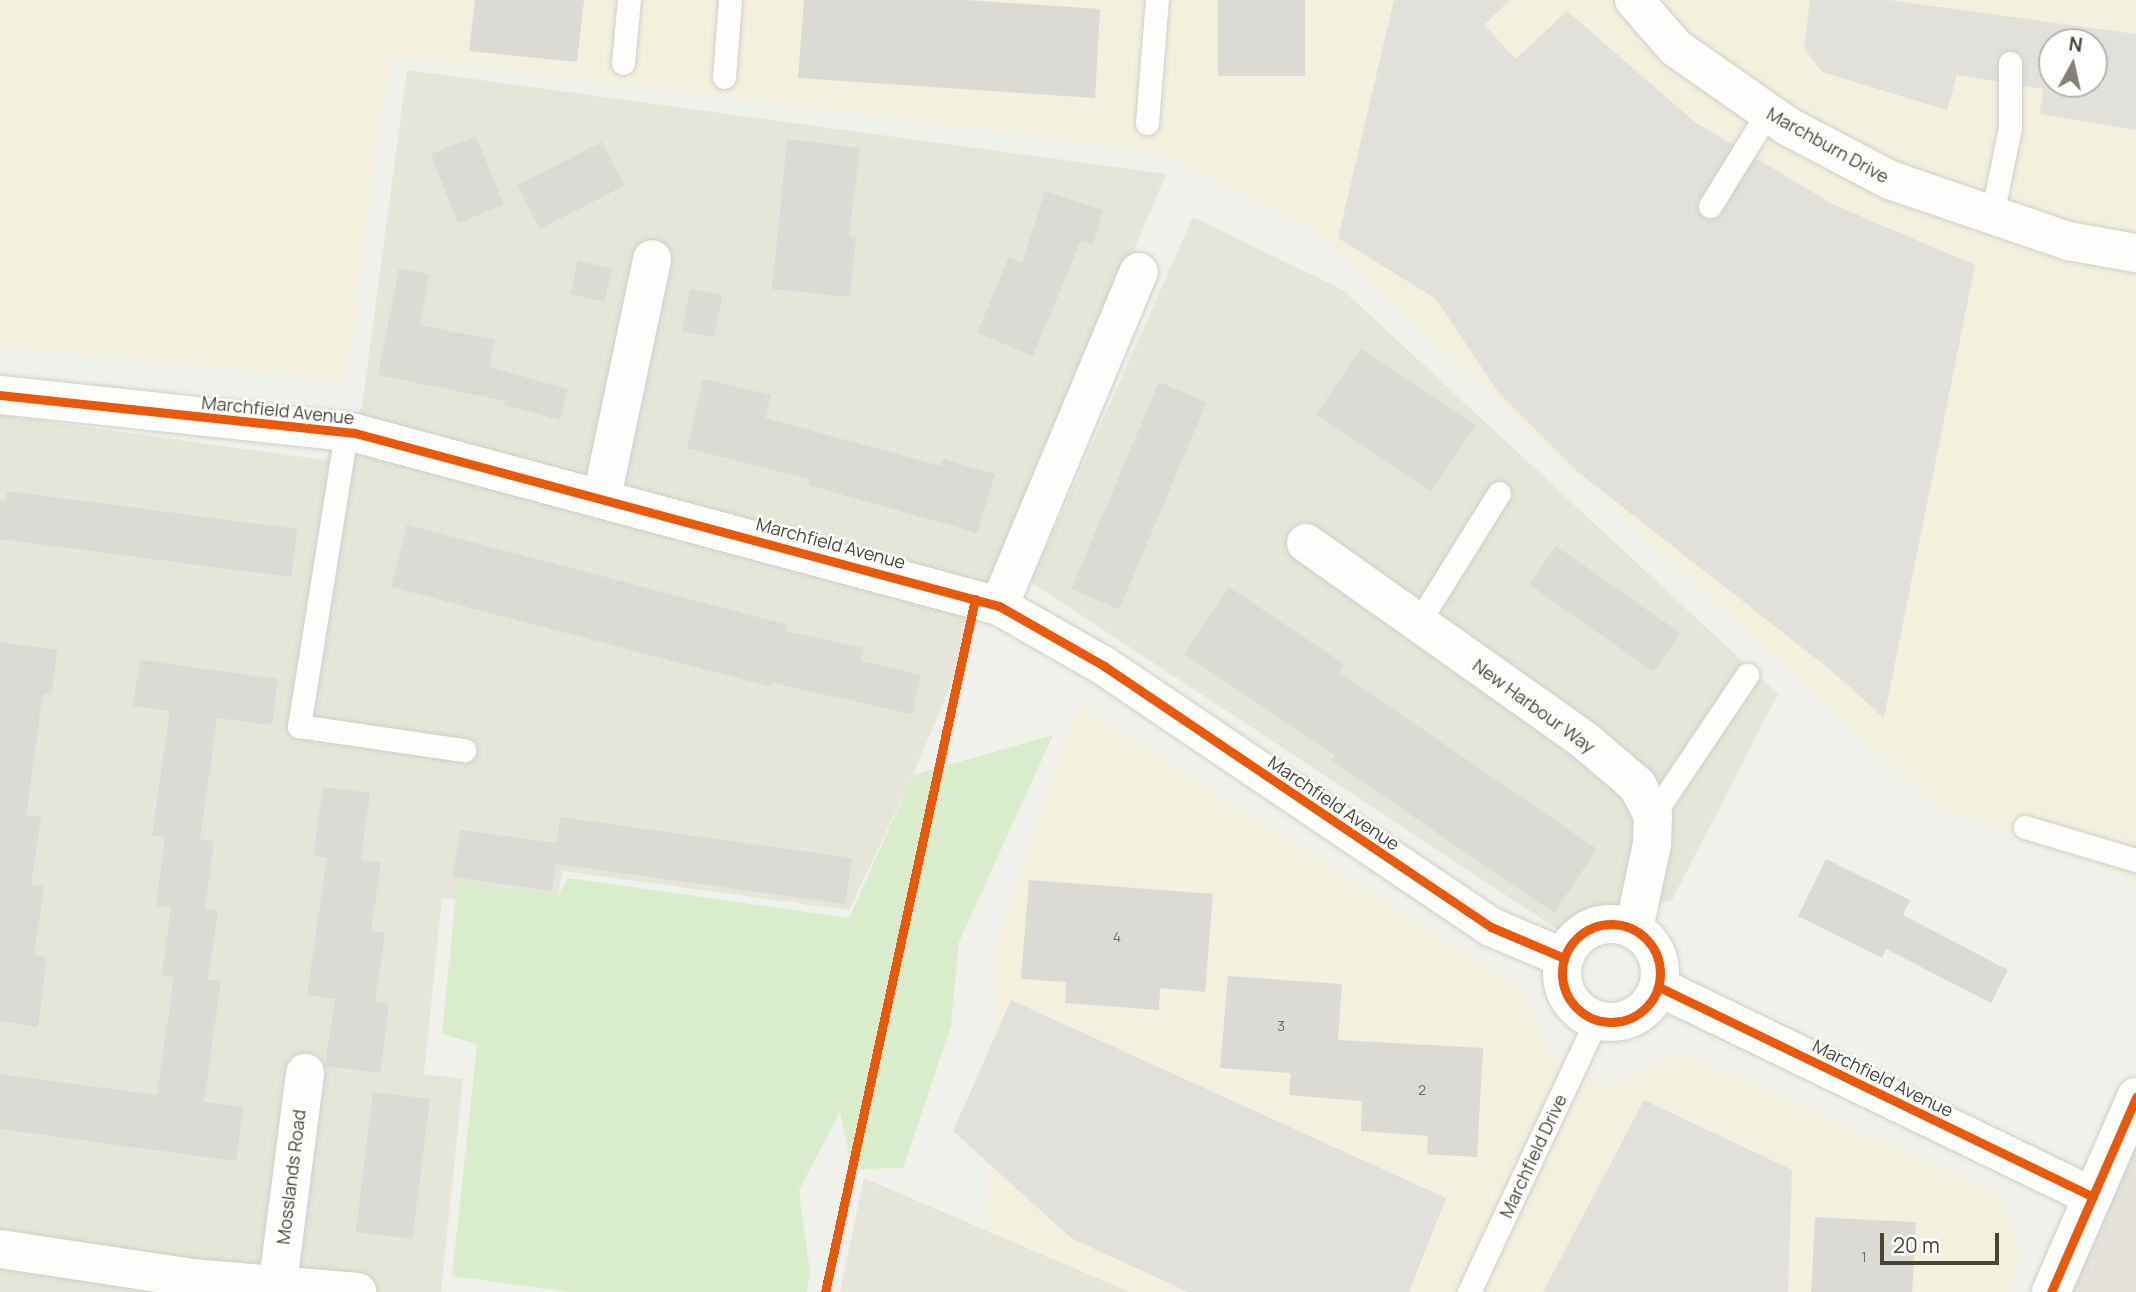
<!DOCTYPE html>
<style>
body{margin:0}
#map{position:relative;width:2136px;height:1292px;overflow:hidden;background:#f1f1ec;font-family:Manrope,sans-serif}
div>[style]{position:absolute}
.residential>*{inset:0;background:#e5e5d9}
.commercial>*{inset:0;background:#f4f0df}
.industrial>*{inset:0;background:#e4e2db}
.green>*{inset:0;background:#d9edcc}
.parking>*{inset:0;background:#e1e0db}
.building>*{inset:0;background:#dbdad4;transform-origin:0 0}
.roads{filter:drop-shadow(0 0 2px #cfcfc9) drop-shadow(0 0 2px #cfcfc9)}
.service>*{height:23px;margin:-11.5px;padding:0 11.5px;transform-origin:11.5px;border-radius:11.5px;background:#fdfdfc}
.minor>*{height:38px;margin:-19px;padding:0 19px;transform-origin:19px;border-radius:19px;background:#fdfdfc}
.minor>.ring{margin:-19px;padding:0;box-sizing:content-box;background:none;border:38px solid #fdfdfc;border-radius:50%}
.tertiary>*{height:38px;margin:-19px;padding:0 19px;transform-origin:19px;border-radius:19px;background:#fdfdfc}
.cycleway>*{height:9px;margin:-4.5px;padding:0 4.5px;transform-origin:4.5px;border-radius:4.5px;background:#e8590c}
.cycleway>.ring{margin:-4.5px;padding:0;box-sizing:content-box;background:none;border:9px solid #e8590c;border-radius:50%}
span{translate:-50% -50%;white-space:nowrap;text-align:center;line-height:1.15;-webkit-text-stroke:5px #fff;paint-order:stroke}
.number-label{font-size:14px;color:#6e6b5f}
.number-label span{-webkit-text-stroke-width:0}
.street-label{font-size:18px;color:#484537}
.north{position:absolute;left:2038px;top:28px;width:70px;height:70px;box-sizing:border-box;background:#fff;border:2px solid #b6b5af;border-radius:50%;rotate:8deg;font-size:19px;font-weight:700;line-height:28px;text-align:center;color:#484537}
.north::after{content:'';display:block;margin:auto;width:24px;height:32px;background:#838176;clip-path:polygon(50% 0,100% 100%,50% 72%,0 100%)}
.scale{position:absolute;left:1880px;top:1233px;width:119px;height:32px;box-sizing:border-box;border:4px solid #484537;border-top:0;padding-left:9px;font-size:21px;line-height:24px;white-space:nowrap;color:#484537;-webkit-text-stroke:5px #fff;paint-order:stroke}
</style>
<div id="map">
<div class="residential">
<div style="clip-path:polygon(407px 70px,1166px 174px,913px 775px,849px 910px,563px 871px,554px 912px,442px 898px,424px 1074px,463px 1079px,441px 1292px,0 1292px,0 415px,325px 460px,362px 407px)"></div>
<div style="clip-path:polygon(1193px 217px,1343px 290px,1778px 694px,1672px 900px,1560px 931px,1031px 582px)"></div>
<div style="clip-path:polygon(864px 1178px,1130px 1292px,840px 1292px)"></div>
</div>
<div class="commercial">
<div style="clip-path:polygon(evenodd,0 0,2136px 0,2136px 881px,1938px 808px,1315px 231px,1156px 152px,390px 54px,346px 380px,0 346px,0 0,2052px 42px,2094px 42px,2094px 84px,2052px 84px,2052px 42px)"></div>
<div style="clip-path:polygon(1077px 705px,1524px 991px,1550px 1056px,1608px 1087px,1680px 1052px,1998px 1193px,2022px 1259px,2007px 1292px,1130px 1292px,985px 1230px,999px 931px)"></div>
</div>
<div class="industrial">
<div style="clip-path:polygon(2136px 1141px,2136px 1292px,2069px 1292px)"></div>
</div>
<div class="green">
<div style="clip-path:polygon(1053px 735px,959px 942px,951px 1026px,903px 1168px,852px 1169px,840px 1112px,799px 1190px,810px 1272px,807px 1292px,569px 1292px,452px 1276px,477px 1044px,442px 1034px,457px 884px,558px 895px,568px 878px,849px 918px,913px 775px)"></div>
</div>
<div class="parking">
<div style="clip-path:polygon(1394px 0,1510px 0,1484px 25px,1516px 59px,1567px 11px,1695px 122px,1834px 205px,1975px 265px,1884px 718px,1832px 671px,1578px 472px,1498px 392px,1436px 299px,1338px 238px)"></div>
<div style="clip-path:polygon(evenodd,1810px 0,1889px 0,2136px 34px,2136px 130px,2040px 114px,2043px 89px,1957px 75px,1947px 110px,1822px 72px,1804px 48px,1810px 0,2052px 42px,2094px 42px,2094px 84px,2052px 84px,2052px 42px)"></div>
<div style="clip-path:polygon(1011px 1000px,1446px 1198px,1409px 1292px,1188px 1292px,1071px 1238px,953px 1131px)"></div>
<div style="clip-path:polygon(1644px 1100px,1792px 1170px,1788px 1292px,1543px 1292px)"></div>
</div>
<div class="building">
<div style="clip-path:polygon(475px 0,584px 0,577px 62px,469px 51px)"></div>
<div style="clip-path:polygon(804px 0,966px 0,1100px 9px,1095px 98px,798px 78px)"></div>
<div style="left:1218px;top:0;width:87px;height:76px"></div>
<div style="left:476px;top:136px;width:74px;height:49px;rotate:68deg"></div>
<div style="clip-path:polygon(787px 139px,860px 148px,849px 236px,856px 237px,850px 297px,772px 289px)"></div>
<div style="left:602px;top:142px;width:49px;height:95px;rotate:63deg"></div>
<div style="clip-path:polygon(1045px 191px,1103px 210px,1093px 244px,1081px 240px,1033px 356px,977px 333px,1009px 257px,1022px 263px)"></div>
<div style="left:578px;top:261px;width:35px;height:34px;rotate:13deg"></div>
<div style="clip-path:polygon(399px 269px,429px 274px,420px 325px,495px 340px,489px 367px,568px 389px,560px 420px,504px 405px,505px 401px,378px 375px)"></div>
<div style="left:690px;top:289px;width:33px;height:43px;rotate:11deg"></div>
<div style="left:1361px;top:348px;width:138px;height:80px;rotate:34deg"></div>
<div style="clip-path:polygon(703px 379px,771px 395px,765px 418px,941px 466px,943px 459px,995px 474px,977px 533px,808px 485px,810px 479px,687px 448px)"></div>
<div style="left:1159px;top:382px;width:52px;height:225px;rotate:23deg"></div>
<div style="clip-path:polygon(7px 491px,297px 529px,291px 577px,0 539px,0 500px,6px 501px)"></div>
<div style="clip-path:polygon(407px 525px,788px 625px,786px 631px,864px 648px,861px 661px,921px 675px,912px 714px,773px 683px,772px 687px,391px 587px)"></div>
<div style="left:1556px;top:546px;width:152px;height:47px;rotate:35deg"></div>
<div style="clip-path:polygon(1229px 587px,1344px 664px,1339px 672px,1597px 849px,1554px 913px,1331px 760px,1335px 755px,1184px 654px)"></div>
<div style="clip-path:polygon(0 642px,57px 650px,51px 695px,43px 694px,26px 815px,41px 817px,31px 885px,44px 887px,34px 955px,47px 957px,38px 1027px,0 1021px)"></div>
<div style="clip-path:polygon(140px 660px,278px 679px,272px 725px,217px 718px,200px 839px,214px 841px,205px 909px,218px 911px,208px 979px,221px 981px,204px 1102px,243px 1107px,236px 1161px,0 1129px,0 1074px,157px 1095px,174px 977px,162px 976px,171px 907px,156px 905px,165px 837px,152px 835px,170px 711px,133px 706px)"></div>
<div style="clip-path:polygon(323px 787px,370px 793px,361px 860px,381px 863px,371px 931px,385px 933px,375px 1002px,389px 1004px,380px 1073px,325px 1066px,335px 999px,307px 995px,327px 858px,313px 856px)"></div>
<div style="clip-path:polygon(560px 817px,852px 858px,845px 904px,556px 864px,552px 891px,453px 877px,460px 830px,557px 843px)"></div>
<div style="clip-path:polygon(1826px 859px,1910px 900px,1903px 915px,2008px 970px,1991px 1003px,1886px 949px,1882px 958px,1798px 916px)"></div>
<div style="clip-path:polygon(1029px 880px,1213px 894px,1205px 992px,1160px 988px,1159px 1010px,1065px 1003px,1066px 982px,1021px 979px)"></div>
<div style="clip-path:polygon(1228px 976px,1342px 984px,1338px 1040px,1483px 1048px,1477px 1157px,1427px 1154px,1428px 1136px,1361px 1131px,1362px 1101px,1289px 1095px,1291px 1073px,1220px 1068px)"></div>
<div style="left:373px;top:1092px;width:57px;height:141px;rotate:7deg"></div>
<div style="left:1815px;top:1217px;width:101px;height:75px;rotate:3deg"></div>
</div>
<div class="roads">
<div class="service">
<div style="left:623px;top:63px;width:63px;rotate:-84.6deg"></div>
<div style="left:724px;top:77px;width:77px;rotate:-85.5deg"></div>
<div style="left:1147px;top:123px;width:123px;rotate:-85.4deg"></div>
<div style="left:1710px;top:206px;width:110px;rotate:-58.3deg"></div>
<div style="left:1992px;top:215px;width:90px;rotate:-78.4deg"></div>
<div style="left:2010px;top:127px;width:64px;rotate:-90deg"></div>
<div style="left:346px;top:433px;width:297px;rotate:99.1deg"></div>
<div style="left:299px;top:726px;width:167px;rotate:8.3deg"></div>
<div style="left:1418px;top:623px;width:153px;rotate:-58.1deg"></div>
<div style="left:1653px;top:815px;width:169px;rotate:-56.1deg"></div>
<div style="left:2025px;top:827px;width:116px;rotate:16.6deg"></div>
<div style="left:1469px;top:1292px;width:299px;rotate:-64.9deg"></div>
</div>
<div class="minor">
<div style="left:1634px;top:0;width:64px;rotate:48.8deg"></div>
<div style="left:1676px;top:48px;width:138px;rotate:35deg"></div>
<div style="left:1789px;top:127px;width:114px;rotate:27.7deg"></div>
<div style="left:1890px;top:180px;width:188px;rotate:18.9deg"></div>
<div style="left:2068px;top:241px;width:69px;rotate:10deg"></div>
<div style="left:0;top:395px;width:357px;rotate:6.1deg"></div>
<div style="left:355px;top:433px;width:667px;rotate:15.04deg"></div>
<div style="left:999px;top:606px;width:121px;rotate:29.7deg"></div>
<div style="left:1104px;top:666px;width:467px;rotate:34deg"></div>
<div style="left:1491px;top:927px;width:79px;rotate:23deg"></div>
<div style="left:602px;top:497px;width:243px;rotate:-78.1deg"></div>
<div style="left:1306px;top:543px;width:341px;rotate:35.3deg"></div>
<div style="left:1584px;top:740px;width:70px;rotate:40.3deg"></div>
<div style="left:1637px;top:785px;width:34px;rotate:62deg"></div>
<div style="left:1653px;top:815px;width:29px;rotate:92deg"></div>
<div style="left:1652px;top:844px;width:87px;rotate:102deg"></div>
<div style="left:999px;top:606px;width:362px;rotate:-67.3deg"></div>
<div class="ring" style="left:1562px;top:924px;width:60px;height:60px"></div>
<div style="left:1659px;top:987px;width:482px;rotate:25.8deg"></div>
<div style="left:0;top:1249px;width:193px;rotate:8.6deg"></div>
<div style="left:191px;top:1278px;width:167px;rotate:4.8deg"></div>
<div style="left:278px;top:1282px;width:211px;rotate:-82.6deg"></div>
</div>
<div class="tertiary">
<div style="left:2051px;top:1292px;width:213px;rotate:-66.4deg"></div>
</div>
</div>
<div class="cycleway">
<div style="left:0;top:395px;width:357px;rotate:6.1deg"></div>
<div style="left:355px;top:433px;width:667px;rotate:15.04deg"></div>
<div style="left:999px;top:606px;width:121px;rotate:29.7deg"></div>
<div style="left:1104px;top:666px;width:467px;rotate:34deg"></div>
<div style="left:1491px;top:927px;width:79px;rotate:23deg"></div>
<div class="ring" style="left:1562px;top:924px;width:89px;height:89px"></div>
<div style="left:1659px;top:987px;width:482px;rotate:25.8deg"></div>
<div style="left:825px;top:1292px;width:709px;rotate:-77.79deg"></div>
<div style="left:2051px;top:1292px;width:213px;rotate:-66.4deg"></div>
</div>
<div class="number-label">
<span style="left:1117px;top:937px">4</span>
<span style="left:1281px;top:1026px">3</span>
<span style="left:1422px;top:1090px">2</span>
<span style="left:1864px;top:1257px">1</span>
</div>
<div class="street-label">
<span style="left:1828px;top:145px;rotate:29deg">Marchburn Drive</span>
<span style="left:278px;top:410px;rotate:6deg">Marchfield Avenue</span>
<span style="left:831px;top:543px;rotate:15deg">Marchfield Avenue</span>
<span style="left:1534px;top:706px;rotate:36deg">New Harbour Way</span>
<span style="left:1334px;top:803px;rotate:34deg">Marchfield Avenue</span>
<span style="left:1883px;top:1078px;rotate:26deg">Marchfield Avenue</span>
<span style="left:1533px;top:1156px;rotate:-65deg">Marchfield Drive</span>
<span style="left:291px;top:1177px;rotate:-83deg">Mosslands Road</span>
</div>
<div class="north">N</div>
<div class="scale">20 m</div>
</div>
